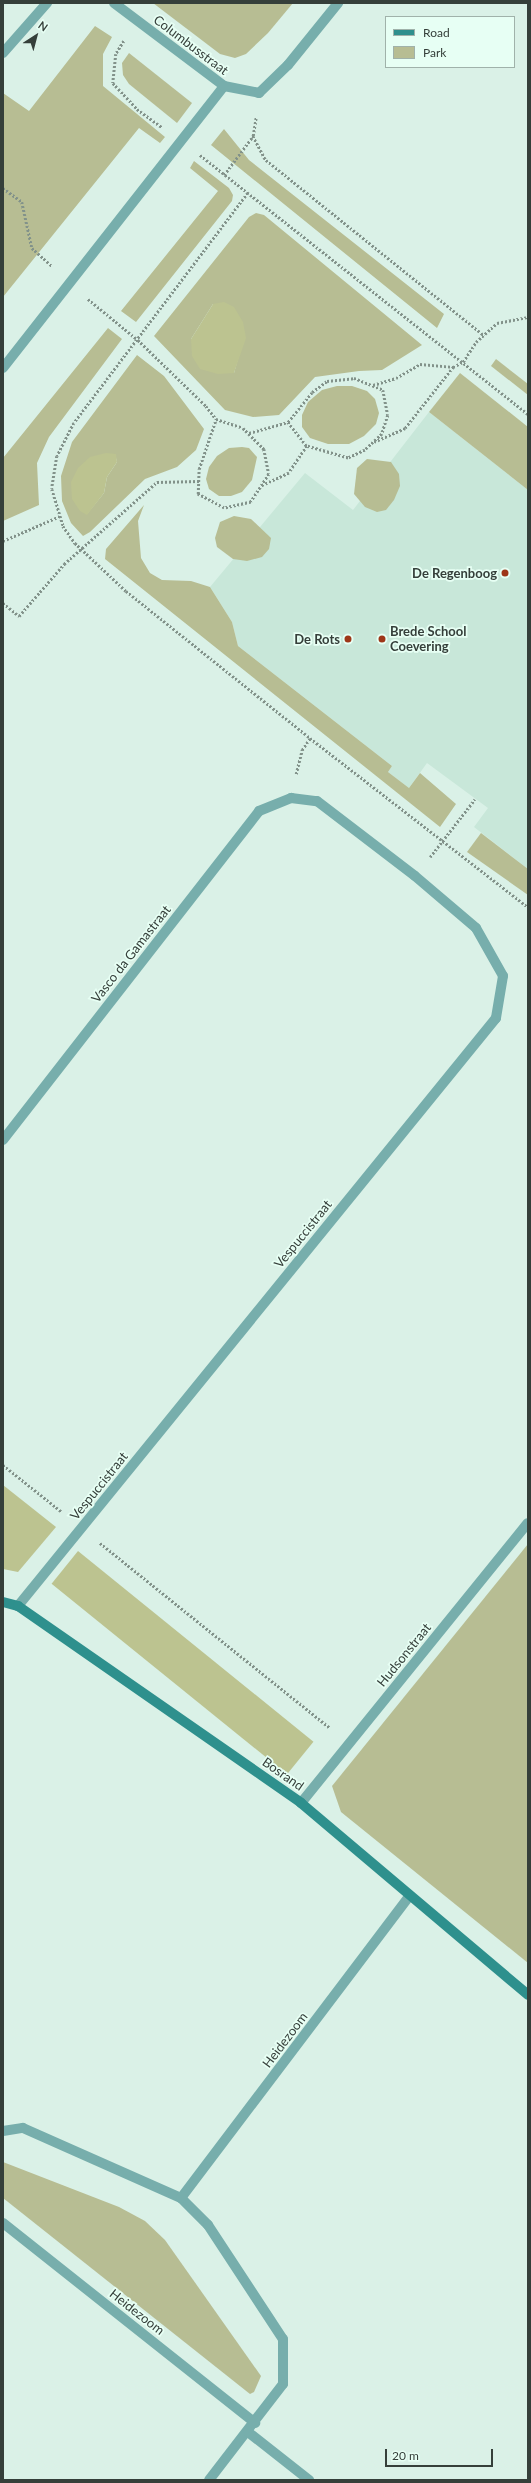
<!DOCTYPE html>
<style>
body{margin:0}
#map{position:relative;width:531px;height:2483px;overflow:hidden;background:#daf1e7;font-family:Lato,sans-serif}
div>[style]{position:absolute}
.built>*{inset:0;background:#c8e7d9}
.green>*{inset:0;background:#b7bd93}
.forest>*{inset:0;background:#bcc390;transform-origin:0 0}
.path>*{height:2.5px;margin-top:-1.25px;transform-origin:0;background:repeating-linear-gradient(90deg,#82928a 0 2px,transparent 0 4px)}
.lane>*{height:10px;margin:-5px;padding:0 5px;transform-origin:5px;border-radius:5px;background:#77aeac}
.street>*{height:10px;margin:-5px;padding:0 5px;transform-origin:5px;border-radius:5px;background:#77aeac}
.secondary>*{height:10px;margin:-5px;padding:0 5px;transform-origin:5px;border-radius:5px;background:#2e908d}
.dots>*{width:11px;height:11px;translate:-50% -50%;box-sizing:border-box;border:2px solid #e7fff4;border-radius:50%}
span{translate:-50% -50%;white-space:nowrap;text-align:center;line-height:1.15;-webkit-text-stroke:3.5px #e7fff4;paint-order:stroke}
.street-label{font-size:13px;color:#353f3a}
.poi-label{font-size:13px;color:#353f3a;font-weight:700}
.right{translate:-100% -50%;text-align:right}
.left{translate:0 -50%;text-align:left}
.frame{position:absolute;inset:0;border:4px solid #353f3a;pointer-events:none}
.legend{position:absolute;left:385px;top:16px;width:130px;height:52px;box-sizing:border-box;background:#e7fff4;border:1px solid #a0b2aa;margin:0;padding:5px 7px;list-style:none;font-size:12px;color:#353f3a}
.legend li{display:flex;align-items:center;gap:8px;height:20px}
.legend b{width:20px;border:1px solid #a0b2aa}
.north{position:absolute;left:16px;top:16px;width:40px;height:40px;-webkit-text-stroke:3px #e7fff4;paint-order:stroke;rotate:36deg;font-size:11px;font-weight:700;line-height:16px;text-align:center;color:#353f3a}
.north::after{content:'';display:block;margin:auto;width:14px;height:18px;background:#353f3a;clip-path:polygon(50% 0,100% 100%,50% 72%,0 100%)}
.scale{position:absolute;left:385px;top:2449px;width:108px;height:18px;box-sizing:border-box;border:2px solid #353f3a;border-top:0;padding-left:5px;font-size:12px;line-height:14px;white-space:nowrap;color:#353f3a;-webkit-text-stroke:3px #e7fff4;paint-order:stroke}
</style>
<div id="map">
<div class="built">
<div style="clip-path:polygon(429px 412px,528px 490px,528px 869px,474px 827px,488px 808px,427px 763px,409px 788px,388px 772px,392px 766px,238px 646px,232px 622px,210px 587px,305px 473px,353px 510px)"></div>
</div>
<div class="green">
<div style="clip-path:polygon(153px 3px,293px 3px,268px 33px,246px 54px,235px 58px,220px 54px)"></div>
<div style="clip-path:polygon(95px 26px,112px 37px,103px 54px,103px 86px,165px 137px,160px 143px,139px 128px,3px 297px,3px 93px,29px 111px)"></div>
<div style="clip-path:polygon(129px 53px,192px 103px,177px 123px,129px 84px,123px 75px,122px 63px)"></div>
<div style="clip-path:polygon(224px 129px,249px 160px,444px 314px,437px 328px,211px 145px)"></div>
<div style="clip-path:polygon(194px 161px,229px 188px,233px 195px,232px 201px,136px 322px,121px 311px,218px 191px,190px 168px)"></div>
<div style="clip-path:polygon(evenodd,256px 213px,264px 215px,422px 345px,382px 370px,359px 371px,315px 377px,279px 415px,253px 417px,225px 410px,154px 336px,249px 217px,256px 213px,213px 304px,238px 359px,234px 373px,191px 339px,213px 304px)"></div>
<div style="clip-path:polygon(108px 328px,122px 339px,49px 437px,37px 463px,39px 505px,3px 521px,3px 458px)"></div>
<div style="clip-path:polygon(evenodd,137px 355px,164px 376px,204px 429px,196px 450px,177px 467px,145px 479px,90px 532px,83px 536px,71px 523px,62px 501px,61px 476px,72px 442px,137px 355px,115px 454px,117px 462px,107px 477px,104px 493px,87px 514px,115px 454px)"></div>
<div style="clip-path:polygon(496px 359px,528px 384px,528px 395px,491px 366px)"></div>
<div style="clip-path:polygon(460px 373px,528px 427px,528px 490px,429px 412px)"></div>
<div style="clip-path:polygon(337px 386px,352px 386px,367px 391px,375px 399px,379px 413px,376px 424px,364px 436px,349px 444px,328px 444px,310px 438px,302px 427px,302px 415px,308px 402px,322px 390px)"></div>
<div style="clip-path:polygon(242px 447px,249px 448px,257px 457px,252px 480px,242px 492px,231px 496px,219px 496px,209px 489px,206px 479px,209px 467px,217px 456px,229px 448px)"></div>
<div style="clip-path:polygon(367px 459px,391px 462px,399px 474px,400px 486px,394px 500px,386px 510px,377px 512px,365px 507px,354px 494px,357px 468px)"></div>
<div style="clip-path:polygon(144px 505px,138px 521px,141px 558px,150px 573px,162px 580px,191px 581px,210px 587px,232px 622px,238px 646px,392px 766px,388px 772px,409px 788px,420px 773px,456px 804px,440px 827px,105px 559px,106px 549px)"></div>
<div style="clip-path:polygon(234px 516px,251px 519px,271px 538px,269px 549px,262px 557px,247px 561px,233px 559px,217px 547px,215px 538px,220px 522px)"></div>
<div style="clip-path:polygon(481px 833px,528px 869px,528px 895px,467px 852px)"></div>
<div style="clip-path:polygon(528px 1544px,528px 1963px,341px 1812px,332px 1786px)"></div>
<div style="clip-path:polygon(3px 2162px,119px 2207px,145px 2221px,165px 2240px,261px 2376px,254px 2392px,250px 2394px,3px 2198px)"></div>
</div>
<div class="forest">
<div style="clip-path:polygon(224px 302px,234px 307px,243px 322px,246px 338px,234px 373px,218px 374px,200px 369px,192px 356px,191px 339px,213px 304px)"></div>
<div style="clip-path:polygon(106px 453px,116px 454px,117px 462px,107px 477px,104px 493px,87px 515px,80px 511px,72px 499px,71px 482px,78px 468px,90px 457px)"></div>
<div style="clip-path:polygon(3px 1485px,56px 1527px,18px 1572px,3px 1569px)"></div>
<div style="left:78px;top:1551px;width:303px;height:42px;rotate:39deg"></div>
</div>
<div class="path">
<div style="left:124px;top:41px;width:15px;rotate:122deg"></div>
<div style="left:116px;top:54px;width:29px;rotate:96deg"></div>
<div style="left:113px;top:83px;width:35px;rotate:47deg"></div>
<div style="left:137px;top:109px;width:31px;rotate:36deg"></div>
<div style="left:253px;top:136px;width:27px;rotate:62deg"></div>
<div style="left:266px;top:160px;width:280px;rotate:38.8deg"></div>
<div style="left:200px;top:155px;width:418px;rotate:38.3deg"></div>
<div style="left:224px;top:175px;width:49px;rotate:-53.4deg"></div>
<div style="left:253px;top:136px;width:19px;rotate:-81deg"></div>
<div style="left:3px;top:188px;width:24px;rotate:36deg"></div>
<div style="left:22px;top:202px;width:47px;rotate:77.7deg"></div>
<div style="left:32px;top:248px;width:27px;rotate:42deg"></div>
<div style="left:248px;top:193px;width:288px;rotate:127.1deg"></div>
<div style="left:74px;top:423px;width:37px;rotate:117deg"></div>
<div style="left:57px;top:456px;width:33px;rotate:99deg"></div>
<div style="left:52px;top:489px;width:39px;rotate:73deg"></div>
<div style="left:63px;top:526px;width:21px;rotate:55deg"></div>
<div style="left:75px;top:543px;width:70px;rotate:43.3deg"></div>
<div style="left:126px;top:591px;width:236px;rotate:38.6deg"></div>
<div style="left:310px;top:738px;width:276px;rotate:37.8deg"></div>
<div style="left:88px;top:299px;width:65px;rotate:39.4deg"></div>
<div style="left:138px;top:340px;width:95px;rotate:44.1deg"></div>
<div style="left:206px;top:406px;width:16px;rotate:52deg"></div>
<div style="left:216px;top:419px;width:28px;rotate:18deg"></div>
<div style="left:243px;top:428px;width:30px;rotate:45deg"></div>
<div style="left:264px;top:449px;width:25px;rotate:79deg"></div>
<div style="left:269px;top:474px;width:33px;rotate:123deg"></div>
<div style="left:251px;top:502px;width:28px;rotate:167deg"></div>
<div style="left:224px;top:508px;width:30px;rotate:-152deg"></div>
<div style="left:198px;top:494px;width:25px;rotate:-88deg"></div>
<div style="left:199px;top:469px;width:53px;rotate:-71.2deg"></div>
<div style="left:373px;top:385px;width:24px;rotate:-17deg"></div>
<div style="left:396px;top:378px;width:28px;rotate:-30deg"></div>
<div style="left:420px;top:364px;width:33px;rotate:5deg"></div>
<div style="left:288px;top:422px;width:31px;rotate:52deg"></div>
<div style="left:249px;top:433px;width:41px;rotate:-15.8deg"></div>
<div style="left:288px;top:422px;width:38px;rotate:-51deg"></div>
<div style="left:312px;top:392px;width:19px;rotate:-36deg"></div>
<div style="left:327px;top:381px;width:27px;rotate:-6deg"></div>
<div style="left:354px;top:378px;width:31px;rotate:22deg"></div>
<div style="left:383px;top:390px;width:25px;rotate:79deg"></div>
<div style="left:388px;top:415px;width:20px;rotate:108deg"></div>
<div style="left:382px;top:434px;width:23px;rotate:137deg"></div>
<div style="left:365px;top:450px;width:19px;rotate:155deg"></div>
<div style="left:348px;top:458px;width:43px;rotate:-163.7deg"></div>
<div style="left:307px;top:446px;width:32px;rotate:124deg"></div>
<div style="left:289px;top:473px;width:31px;rotate:155deg"></div>
<div style="left:374px;top:442px;width:34px;rotate:-24deg"></div>
<div style="left:405px;top:428px;width:78px;rotate:-51.8deg"></div>
<div style="left:453px;top:367px;width:11px;rotate:-27deg"></div>
<div style="left:463px;top:362px;width:24px;rotate:-57deg"></div>
<div style="left:476px;top:342px;width:28px;rotate:-42deg"></div>
<div style="left:497px;top:323px;width:32px;rotate:-11deg"></div>
<div style="left:3px;top:541px;width:62px;rotate:-23.7deg"></div>
<div style="left:3px;top:603px;width:21px;rotate:39deg"></div>
<div style="left:19px;top:616px;width:69px;rotate:-49.1deg"></div>
<div style="left:64px;top:564px;width:124px;rotate:-41.4deg"></div>
<div style="left:157px;top:482px;width:42px;rotate:-1.4deg"></div>
<div style="left:296px;top:774px;width:25px;rotate:-76deg"></div>
<div style="left:302px;top:750px;width:14px;rotate:-56deg"></div>
<div style="left:430px;top:857px;width:73px;rotate:-52.2deg"></div>
<div style="left:3px;top:1465px;width:75px;rotate:38.5deg"></div>
<div style="left:100px;top:1543px;width:295px;rotate:38.8deg"></div>
</div>
<div class="lane">
<div style="left:3px;top:368px;width:358px;rotate:-51.9deg"></div>
<div style="left:3px;top:2223px;width:322px;rotate:38.4deg"></div>
</div>
<div class="street">
<div style="left:114px;top:3px;width:138px;rotate:37deg"></div>
<div style="left:224px;top:86px;width:36px;rotate:11deg"></div>
<div style="left:259px;top:93px;width:40px;rotate:-44deg"></div>
<div style="left:288px;top:65px;width:80px;rotate:-51.1deg"></div>
<div style="left:3px;top:53px;width:67px;rotate:-48.7deg"></div>
<div style="left:3px;top:1140px;width:417px;rotate:-52.1deg"></div>
<div style="left:259px;top:811px;width:35px;rotate:-22deg"></div>
<div style="left:291px;top:798px;width:26px;rotate:7deg"></div>
<div style="left:317px;top:801px;width:123px;rotate:37.4deg"></div>
<div style="left:415px;top:876px;width:80px;rotate:40.4deg"></div>
<div style="left:476px;top:928px;width:55px;rotate:60.6deg"></div>
<div style="left:503px;top:976px;width:43px;rotate:99.5deg"></div>
<div style="left:496px;top:1018px;width:758px;rotate:129.11deg"></div>
<div style="left:301px;top:1803px;width:360px;rotate:-51deg"></div>
<div style="left:3px;top:2131px;width:20px;rotate:-9deg"></div>
<div style="left:23px;top:2128px;width:173px;rotate:23.9deg"></div>
<div style="left:181px;top:2198px;width:38px;rotate:45deg"></div>
<div style="left:208px;top:2225px;width:136px;rotate:56.7deg"></div>
<div style="left:283px;top:2339px;width:45px;rotate:90deg"></div>
<div style="left:283px;top:2384px;width:121px;rotate:127.6deg"></div>
<div style="left:181px;top:2198px;width:378px;rotate:-52.9deg"></div>
<div style="left:248px;top:2432px;width:78px;rotate:38.2deg"></div>
</div>
<div class="secondary">
<div style="left:3px;top:1602px;width:16px;rotate:15deg"></div>
<div style="left:18px;top:1606px;width:345px;rotate:34.8deg"></div>
<div style="left:301px;top:1803px;width:297px;rotate:40.2deg"></div>
</div>
<div class="dots">
<div style="left:505px;top:573px;background:#9e3618"></div>
<div style="left:348px;top:639px;background:#9e3618"></div>
<div style="left:382px;top:639px;background:#9e3618"></div>
</div>
<div class="street-label">
<span style="left:191px;top:45px;rotate:37deg">Columbusstraat</span>
<span style="left:131px;top:954px;rotate:-52deg">Vasco da Gamastraat</span>
<span style="left:303px;top:1234px;rotate:-51deg">Vespuccistraat</span>
<span style="left:99px;top:1486px;rotate:-51deg">Vespuccistraat</span>
<span style="left:404px;top:1655px;rotate:-51deg">Hudsonstraat</span>
<span style="left:283px;top:1774px;rotate:35deg">Bosrand</span>
<span style="left:285px;top:2040px;rotate:-53deg">Heidezoom</span>
<span style="left:137px;top:2312px;rotate:38deg">Heidezoom</span>
</div>
<div class="poi-label">
<span class="right" style="left:497px;top:573px">De Regenboog</span>
<span class="left" style="left:390px;top:639px">Brede School<br>Coevering</span>
<span class="right" style="left:340px;top:639px">De Rots</span>
</div>
<div class="frame"></div>
<ul class="legend">
<li><b style="height:5px;background:#2e908d"></b>Road</li>
<li><b style="height:11px;background:#b7bd93"></b>Park</li>
</ul>
<div class="north">N</div>
<div class="scale">20 m</div>
</div>
